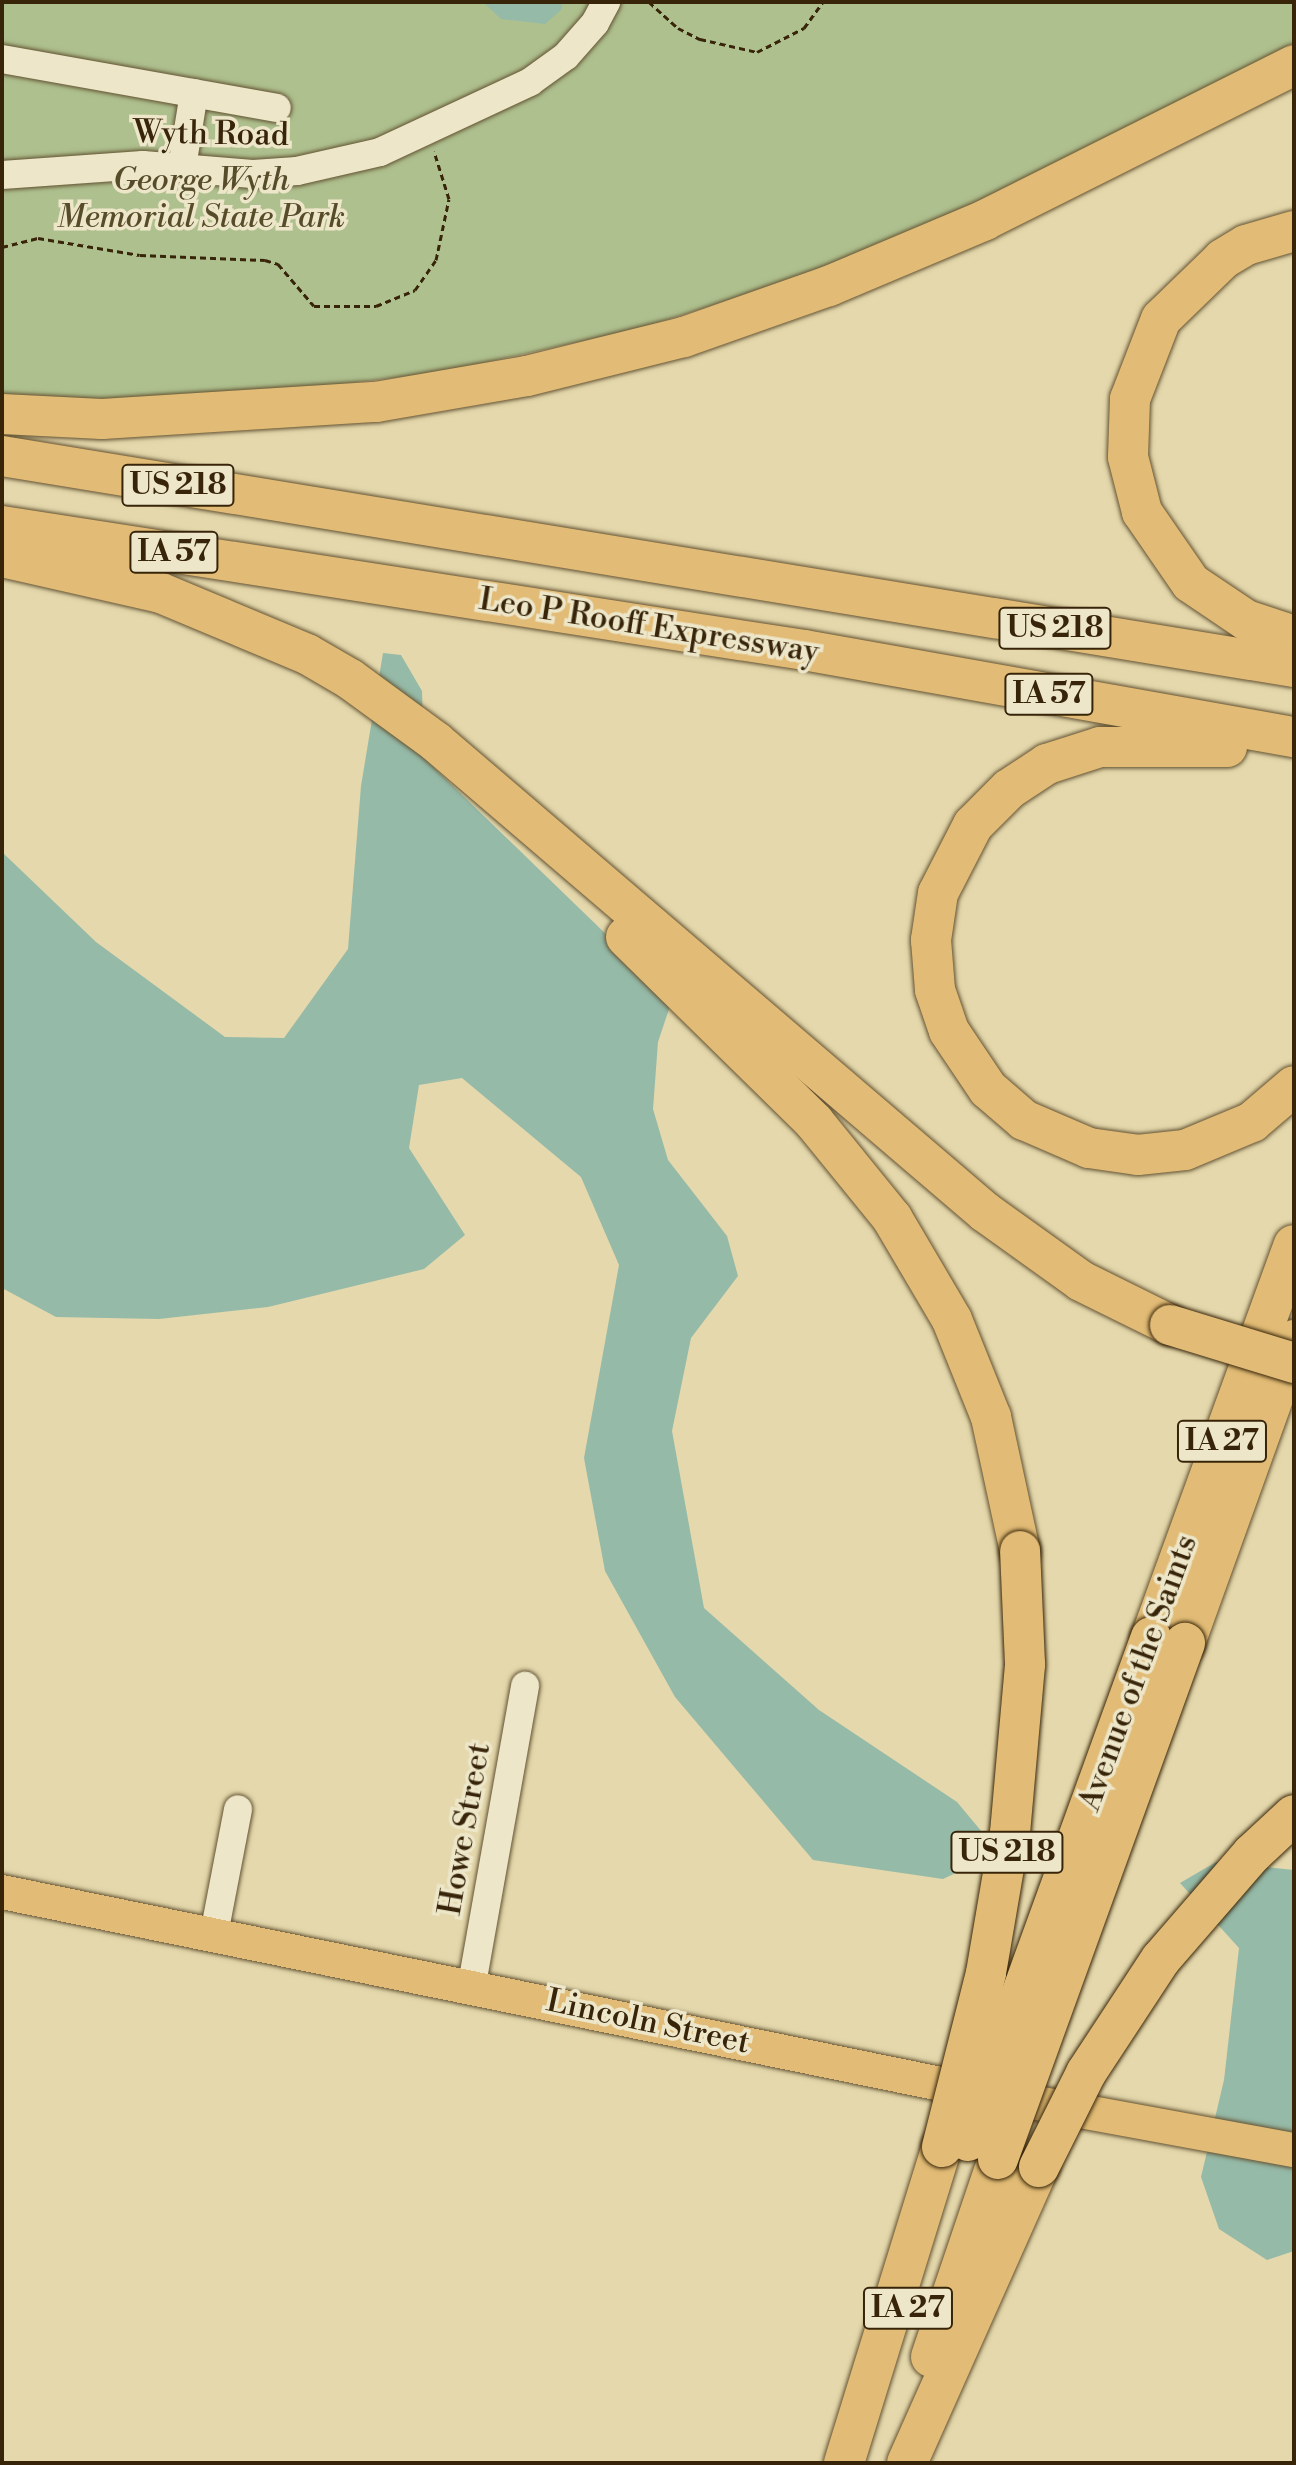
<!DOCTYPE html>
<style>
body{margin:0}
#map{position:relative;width:1296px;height:2465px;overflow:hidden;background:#e4d8ac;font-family:"Libre Bodoni",serif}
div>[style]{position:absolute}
.green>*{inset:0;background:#aec08e}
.water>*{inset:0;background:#95baa8}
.path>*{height:3px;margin-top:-1.5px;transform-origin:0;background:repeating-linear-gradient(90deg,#382509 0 6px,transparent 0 10px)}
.roads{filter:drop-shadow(0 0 2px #635232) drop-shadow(0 0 2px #635232)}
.minor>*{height:28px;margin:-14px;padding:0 14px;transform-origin:14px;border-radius:14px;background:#ede6c9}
.major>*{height:34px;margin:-17px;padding:0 17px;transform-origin:17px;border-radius:17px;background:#e2bc76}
.highway>*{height:40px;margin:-20px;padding:0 20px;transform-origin:20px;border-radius:20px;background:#e2bc76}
.bridges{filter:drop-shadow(0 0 2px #382509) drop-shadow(0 0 2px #382509)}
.highway-bridge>*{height:40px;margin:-20px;padding:0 20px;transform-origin:20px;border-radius:20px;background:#e2bc76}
span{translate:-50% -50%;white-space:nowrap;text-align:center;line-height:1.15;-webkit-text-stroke:7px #ede6c9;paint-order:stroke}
.shield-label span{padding:2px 6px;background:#ede6c9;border:2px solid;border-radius:6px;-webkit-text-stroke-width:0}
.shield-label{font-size:30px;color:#382509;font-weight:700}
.street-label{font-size:32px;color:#382509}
.park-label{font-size:32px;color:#564c2a;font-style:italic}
.frame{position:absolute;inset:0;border:4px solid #382509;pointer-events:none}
</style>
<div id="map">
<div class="green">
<div style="clip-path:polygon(2px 2px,1294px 2px,1294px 43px,1020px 182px,848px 262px,641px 328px,442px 372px,239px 396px,96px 402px,2px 394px)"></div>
</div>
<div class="water">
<div style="clip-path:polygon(483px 2px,563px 2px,561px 10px,545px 24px,501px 19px)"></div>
<div style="clip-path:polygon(383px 653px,401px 655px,422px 691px,424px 758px,643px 970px,670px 1006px,658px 1042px,653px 1109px,668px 1160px,727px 1236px,738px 1276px,691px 1338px,672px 1431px,704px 1608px,819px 1710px,957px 1802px,987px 1838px,977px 1863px,943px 1879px,813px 1860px,675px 1697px,605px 1571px,584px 1458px,619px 1265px,581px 1177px,462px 1078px,419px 1085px,409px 1148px,465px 1235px,424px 1269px,268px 1307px,159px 1319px,56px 1317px,2px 1288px,2px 852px,96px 942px,225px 1037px,284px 1038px,348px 949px,361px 786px)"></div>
<div style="clip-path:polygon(1216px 1862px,1294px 1870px,1294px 2251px,1267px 2260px,1219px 2229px,1201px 2177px,1224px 2080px,1239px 1948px,1180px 1883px)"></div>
</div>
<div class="path">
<div style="left:649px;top:2px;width:39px;rotate:42deg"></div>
<div style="left:678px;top:28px;width:25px;rotate:27deg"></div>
<div style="left:700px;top:39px;width:58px;rotate:12.8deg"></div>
<div style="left:757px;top:52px;width:53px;rotate:-27.1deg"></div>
<div style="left:804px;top:28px;width:32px;rotate:-54deg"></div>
<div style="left:2px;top:247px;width:37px;rotate:-14deg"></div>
<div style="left:38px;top:238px;width:103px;rotate:9.5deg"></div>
<div style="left:140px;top:255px;width:125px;rotate:2.3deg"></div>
<div style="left:265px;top:260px;width:14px;rotate:17deg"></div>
<div style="left:278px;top:264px;width:55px;rotate:49.4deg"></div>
<div style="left:314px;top:306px;width:62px"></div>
<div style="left:376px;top:306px;width:42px;rotate:-22.3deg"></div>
<div style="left:415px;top:290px;width:37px;rotate:-55deg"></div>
<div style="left:436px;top:260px;width:62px;rotate:-78deg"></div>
<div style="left:449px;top:199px;width:50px;rotate:-107.4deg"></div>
</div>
<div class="roads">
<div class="minor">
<div style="left:2px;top:59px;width:279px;rotate:10.1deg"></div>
<div style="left:182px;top:167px;width:75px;rotate:-80.8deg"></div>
<div style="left:2px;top:175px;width:141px;rotate:-4.1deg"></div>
<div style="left:143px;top:165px;width:110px;rotate:4.7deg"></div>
<div style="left:253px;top:174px;width:44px;rotate:-3.9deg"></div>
<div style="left:297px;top:171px;width:85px;rotate:-12.9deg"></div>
<div style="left:380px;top:152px;width:166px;rotate:-25deg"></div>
<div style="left:530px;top:82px;width:44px;rotate:-35.8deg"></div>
<div style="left:566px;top:56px;width:44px;rotate:-48.7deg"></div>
<div style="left:595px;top:23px;width:24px;rotate:-62deg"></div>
<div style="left:214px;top:1934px;width:127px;rotate:-79.1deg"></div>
<div style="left:472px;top:1984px;width:303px;rotate:-79.9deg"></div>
</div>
<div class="major">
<div style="left:2px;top:1892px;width:1018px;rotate:11.56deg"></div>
<div style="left:999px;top:2096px;width:300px;rotate:10.4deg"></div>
</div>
<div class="highway">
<div style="left:1294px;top:231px;width:50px;rotate:163.7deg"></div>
<div style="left:1246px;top:245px;width:27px;rotate:149deg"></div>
<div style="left:1223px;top:259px;width:86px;rotate:135.9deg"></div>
<div style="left:1161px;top:319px;width:86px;rotate:111.2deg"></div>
<div style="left:1130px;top:399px;width:58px;rotate:92deg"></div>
<div style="left:1128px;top:457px;width:57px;rotate:75.7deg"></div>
<div style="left:1142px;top:512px;width:86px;rotate:55.4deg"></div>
<div style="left:1191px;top:583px;width:66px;rotate:33.9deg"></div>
<div style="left:1246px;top:620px;width:51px;rotate:18.4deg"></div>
<div style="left:2px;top:414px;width:100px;rotate:2.9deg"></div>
<div style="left:102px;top:419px;width:275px;rotate:-3.6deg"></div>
<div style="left:376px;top:402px;width:153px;rotate:-9.8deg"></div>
<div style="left:527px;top:376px;width:162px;rotate:-14deg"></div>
<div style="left:684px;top:337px;width:154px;rotate:-19.4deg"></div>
<div style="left:829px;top:286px;width:169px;rotate:-22.9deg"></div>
<div style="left:985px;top:220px;width:346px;rotate:-26.6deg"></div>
<div style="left:2px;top:456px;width:1309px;rotate:9.28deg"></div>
<div style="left:2px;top:526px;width:812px;rotate:8.79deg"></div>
<div style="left:804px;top:650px;width:498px;rotate:10.1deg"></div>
<div style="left:2px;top:557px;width:163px;rotate:12.8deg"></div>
<div style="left:161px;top:593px;width:158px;rotate:22.7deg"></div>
<div style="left:307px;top:654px;width:50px;rotate:30.2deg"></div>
<div style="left:350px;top:679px;width:107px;rotate:36.2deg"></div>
<div style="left:436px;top:742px;width:723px;rotate:40.57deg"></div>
<div style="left:985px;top:1212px;width:118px;rotate:35.7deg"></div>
<div style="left:1081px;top:1281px;width:99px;rotate:26.3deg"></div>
<div style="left:1227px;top:747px;width:127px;rotate:180deg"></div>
<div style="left:1100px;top:747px;width:56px;rotate:162.2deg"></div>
<div style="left:1047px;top:764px;width:45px;rotate:146.7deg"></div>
<div style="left:1009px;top:789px;width:51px;rotate:135deg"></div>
<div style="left:973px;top:825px;width:76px;rotate:117.2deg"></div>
<div style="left:938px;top:893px;width:48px;rotate:98.5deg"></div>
<div style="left:931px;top:940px;width:50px;rotate:85.4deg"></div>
<div style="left:935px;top:990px;width:43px;rotate:71.1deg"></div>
<div style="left:949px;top:1031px;width:70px;rotate:56.1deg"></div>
<div style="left:988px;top:1089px;width:48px;rotate:40.7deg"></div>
<div style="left:1024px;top:1120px;width:71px;rotate:23.3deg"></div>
<div style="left:1089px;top:1148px;width:49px;rotate:8.1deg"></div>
<div style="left:1138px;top:1155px;width:47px;rotate:-6.1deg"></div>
<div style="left:1185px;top:1150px;width:73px;rotate:-22.7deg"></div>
<div style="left:1252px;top:1122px;width:55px;rotate:-40.6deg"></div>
<div style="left:626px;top:937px;width:264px;rotate:44.5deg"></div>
<div style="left:814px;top:1122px;width:124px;rotate:50.9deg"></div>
<div style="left:892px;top:1218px;width:118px;rotate:59.5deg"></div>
<div style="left:952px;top:1320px;width:105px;rotate:68.1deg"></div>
<div style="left:991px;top:1417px;width:137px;rotate:77.8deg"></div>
<div style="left:1151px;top:1637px;width:417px;rotate:-70deg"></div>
<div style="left:1185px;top:1643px;width:322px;rotate:-70.2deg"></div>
<div style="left:931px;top:2357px;width:209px;rotate:-71.3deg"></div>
<div style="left:844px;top:2463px;width:331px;rotate:-72.8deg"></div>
<div style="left:907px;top:2463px;width:324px;rotate:-66deg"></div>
</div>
</div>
<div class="bridges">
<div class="highway-bridge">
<div style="left:1170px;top:1325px;width:130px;rotate:17deg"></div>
<div style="left:968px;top:2141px;width:536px;rotate:-70.04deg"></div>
<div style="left:942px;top:2147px;width:179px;rotate:-75.8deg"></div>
<div style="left:986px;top:1973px;width:142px;rotate:-80.3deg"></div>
<div style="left:1010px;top:1833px;width:170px;rotate:-84.9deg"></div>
<div style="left:1025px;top:1664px;width:113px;rotate:-92.5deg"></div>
<div style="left:998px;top:2159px;width:549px;rotate:-70.08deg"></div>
<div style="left:1039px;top:2167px;width:105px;rotate:-63.4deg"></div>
<div style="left:1086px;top:2073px;width:136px;rotate:-56.7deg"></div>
<div style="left:1161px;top:1959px;width:139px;rotate:-49.1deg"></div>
<div style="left:1252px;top:1854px;width:57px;rotate:-42.9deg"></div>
</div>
</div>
<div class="shield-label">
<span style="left:178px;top:485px">US 218</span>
<span style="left:174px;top:552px">IA 57</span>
<span style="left:1055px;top:628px">US 218</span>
<span style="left:1049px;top:694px">IA 57</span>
<span style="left:1222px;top:1441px">IA 27</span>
<span style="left:1007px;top:1852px">US 218</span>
<span style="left:908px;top:2308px">IA 27</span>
</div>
<div class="street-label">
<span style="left:211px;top:134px;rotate:1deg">Wyth Road</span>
<span style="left:649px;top:626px;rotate:9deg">Leo P Rooff Expressway</span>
<span style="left:1138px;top:1673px;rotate:-70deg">Avenue of the Saints</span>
<span style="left:465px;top:1829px;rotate:-80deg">Howe Street</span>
<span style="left:648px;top:2022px;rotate:12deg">Lincoln Street</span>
</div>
<div class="park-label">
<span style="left:201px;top:199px">George Wyth<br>Memorial State Park</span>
</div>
<div class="frame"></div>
</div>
